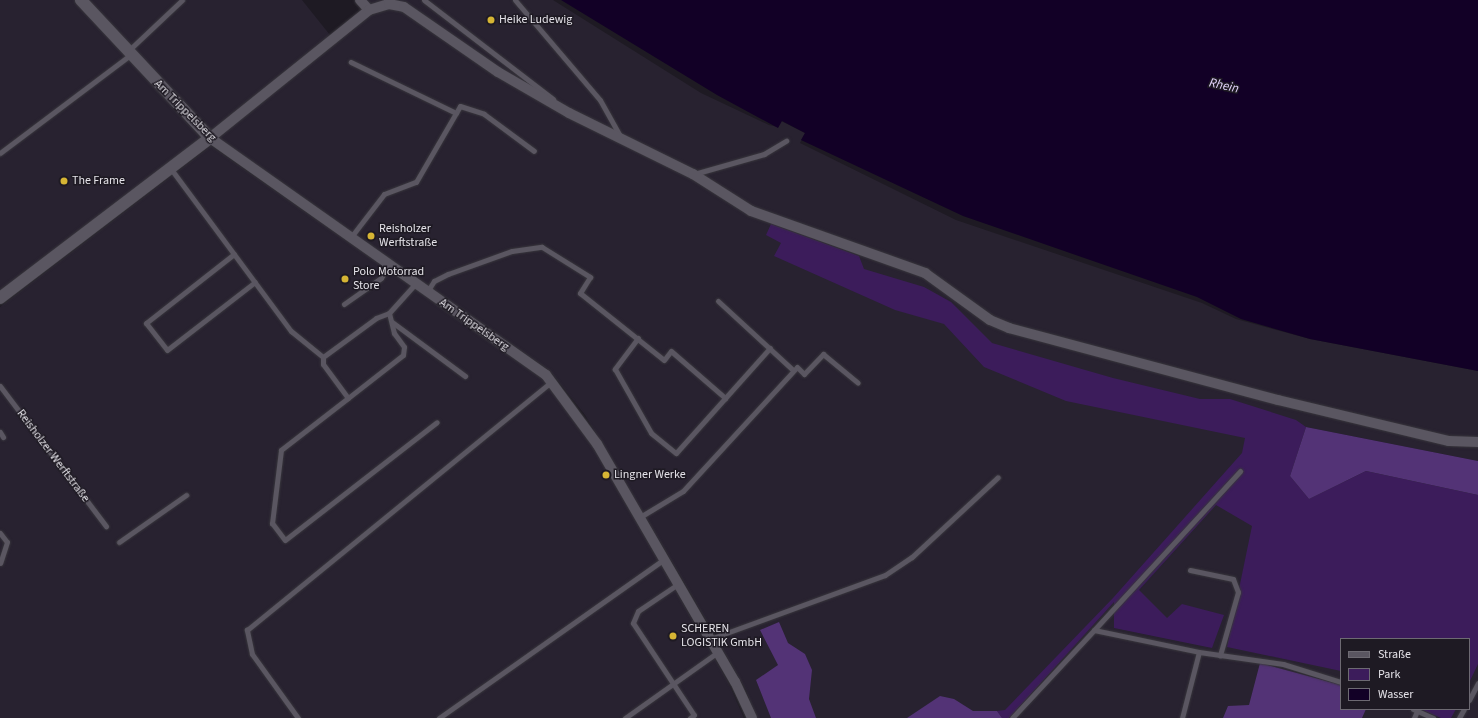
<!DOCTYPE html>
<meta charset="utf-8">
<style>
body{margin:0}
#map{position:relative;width:1478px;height:718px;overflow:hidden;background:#1e1a23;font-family:"Source Sans 3",sans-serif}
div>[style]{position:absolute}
.built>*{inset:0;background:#282230}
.green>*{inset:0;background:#3c1c5b}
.forest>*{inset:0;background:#533376}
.water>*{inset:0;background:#120026}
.roads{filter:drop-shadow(0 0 1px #38363c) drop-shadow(0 0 1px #38363c)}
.lane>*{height:5px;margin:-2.5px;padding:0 2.5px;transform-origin:2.5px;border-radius:2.5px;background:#5a5661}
.street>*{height:10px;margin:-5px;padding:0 5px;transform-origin:5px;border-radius:5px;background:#5a5661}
.secondary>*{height:12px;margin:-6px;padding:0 6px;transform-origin:6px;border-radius:6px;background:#5a5661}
.dots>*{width:11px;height:11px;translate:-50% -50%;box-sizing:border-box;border:2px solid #1e1a23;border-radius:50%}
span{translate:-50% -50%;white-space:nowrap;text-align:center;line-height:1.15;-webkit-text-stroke:3px #1e1a23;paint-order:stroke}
.poi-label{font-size:12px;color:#e4e2e8}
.left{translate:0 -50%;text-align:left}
.street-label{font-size:12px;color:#e4e2e8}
.water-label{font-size:13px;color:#e3d3fb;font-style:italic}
.legend{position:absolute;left:1340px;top:638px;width:130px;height:72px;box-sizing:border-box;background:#1e1a23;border:1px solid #6d6a72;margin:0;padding:5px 7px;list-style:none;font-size:12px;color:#e4e2e8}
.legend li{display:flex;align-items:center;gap:8px;height:20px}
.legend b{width:20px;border:1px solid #6d6a72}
</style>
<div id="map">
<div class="built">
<div style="clip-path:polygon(0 0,75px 0,201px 138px,0 292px)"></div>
<div style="clip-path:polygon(evenodd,88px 0,302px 0,334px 40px,365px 17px,360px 0,553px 0,701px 93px,769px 125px,778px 127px,781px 121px,805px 133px,800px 143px,956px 220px,1202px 303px,1236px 319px,1310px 339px,1478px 371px,1478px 461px,1306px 427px,1290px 476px,1478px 495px,1478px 718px,756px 718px,746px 690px,687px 587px,585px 415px,550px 371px,209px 133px,88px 0,1341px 639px,1469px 639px,1469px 709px,1341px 709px,1341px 639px)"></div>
<div style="clip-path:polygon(211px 146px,544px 379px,596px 451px,728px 682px,744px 718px,0 718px,0 307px)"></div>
</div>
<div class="green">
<div style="clip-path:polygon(771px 224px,859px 256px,864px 269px,924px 287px,951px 302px,992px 343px,1113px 378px,1200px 399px,1230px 399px,1296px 420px,1306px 427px,1290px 476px,1309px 499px,1366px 471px,1478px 495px,1478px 664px,1469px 683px,1469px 639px,1341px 639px,1341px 671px,1227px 647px,1252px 526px,1216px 505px,1139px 590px,1167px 618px,1182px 604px,1224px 615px,1212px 648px,1114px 628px,1114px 602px,1009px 718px,1002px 718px,997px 711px,1005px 710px,1113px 598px,1242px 453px,1245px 438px,1066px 401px,984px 367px,944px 324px,895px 310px,774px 256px,781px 243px,766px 235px)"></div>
<div style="clip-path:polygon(1420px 709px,1456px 709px,1451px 718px,1441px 718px)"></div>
</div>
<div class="forest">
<div style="clip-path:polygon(1306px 427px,1478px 461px,1478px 495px,1366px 471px,1309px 499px,1290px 476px)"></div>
<div style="clip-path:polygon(779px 622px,788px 643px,805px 654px,812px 670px,809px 699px,816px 718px,771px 718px,756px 680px,778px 665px,760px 630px)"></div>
<div style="clip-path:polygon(1260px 663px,1341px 685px,1341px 709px,1366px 709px,1362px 718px,1223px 718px,1228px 706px,1249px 705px)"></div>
<div style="clip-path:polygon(940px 696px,954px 699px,973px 711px,997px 711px,1002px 718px,907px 718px)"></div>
</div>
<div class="water">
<div style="clip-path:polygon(561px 0,1478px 0,1478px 371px,1310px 339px,1241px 319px,1197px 297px,963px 216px,801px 140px,805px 133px,782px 121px,778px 128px,717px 95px)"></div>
</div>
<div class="roads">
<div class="lane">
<div style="left:424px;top:0;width:163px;rotate:37.5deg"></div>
<div style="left:515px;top:0;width:131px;rotate:49.6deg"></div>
<div style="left:600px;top:100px;width:41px;rotate:60.9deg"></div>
<div style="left:129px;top:50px;width:73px;rotate:-43.3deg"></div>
<div style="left:456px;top:113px;width:8px;rotate:-60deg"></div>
<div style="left:460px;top:106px;width:25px;rotate:18deg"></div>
<div style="left:484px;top:114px;width:62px;rotate:36.5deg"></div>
<div style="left:0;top:153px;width:163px;rotate:-37deg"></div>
<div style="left:171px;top:169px;width:202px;rotate:53.5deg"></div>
<div style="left:291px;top:331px;width:41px;rotate:39.1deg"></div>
<div style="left:694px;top:174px;width:73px;rotate:-15.9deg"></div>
<div style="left:764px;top:154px;width:26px;rotate:-31deg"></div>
<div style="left:351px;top:237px;width:54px;rotate:-52.5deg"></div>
<div style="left:384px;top:194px;width:34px;rotate:-21deg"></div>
<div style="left:416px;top:182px;width:80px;rotate:-59.9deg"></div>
<div style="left:456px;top:113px;width:117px;rotate:-154.1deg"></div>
<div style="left:234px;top:254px;width:112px;rotate:141.9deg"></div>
<div style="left:146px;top:323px;width:34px;rotate:52deg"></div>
<div style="left:167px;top:350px;width:111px;rotate:-37.7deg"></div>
<div style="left:427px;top:292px;width:13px;rotate:-58deg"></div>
<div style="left:434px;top:281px;width:16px;rotate:-27deg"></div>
<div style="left:448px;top:274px;width:68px;rotate:-19.8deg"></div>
<div style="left:512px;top:251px;width:30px;rotate:-8deg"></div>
<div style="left:542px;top:247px;width:57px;rotate:32deg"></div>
<div style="left:590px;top:277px;width:19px;rotate:122deg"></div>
<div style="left:580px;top:293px;width:107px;rotate:38.6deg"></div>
<div style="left:664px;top:360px;width:11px;rotate:-52deg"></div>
<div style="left:671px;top:351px;width:72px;rotate:41deg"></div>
<div style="left:718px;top:301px;width:102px;rotate:42.6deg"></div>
<div style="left:344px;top:304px;width:45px;rotate:-35.1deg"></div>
<div style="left:381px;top:278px;width:17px;rotate:-57deg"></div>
<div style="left:389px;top:313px;width:21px;rotate:76deg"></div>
<div style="left:394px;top:333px;width:17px;rotate:54deg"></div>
<div style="left:404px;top:347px;width:8px;rotate:97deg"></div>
<div style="left:403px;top:355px;width:70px;rotate:142deg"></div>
<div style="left:348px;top:398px;width:42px;rotate:-126.3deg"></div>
<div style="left:323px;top:364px;width:7px;rotate:-90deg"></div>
<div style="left:323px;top:357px;width:66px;rotate:-36.3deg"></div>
<div style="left:376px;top:318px;width:14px;rotate:-21deg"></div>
<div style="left:389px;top:313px;width:40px;rotate:-48deg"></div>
<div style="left:392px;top:322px;width:91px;rotate:36.5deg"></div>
<div style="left:638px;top:338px;width:39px;rotate:127deg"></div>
<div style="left:615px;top:369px;width:73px;rotate:60.6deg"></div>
<div style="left:651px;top:433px;width:32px;rotate:39deg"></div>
<div style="left:676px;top:453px;width:141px;rotate:-48.2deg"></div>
<div style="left:0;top:386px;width:176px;rotate:52.9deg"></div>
<div style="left:348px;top:398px;width:85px;rotate:142.2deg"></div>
<div style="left:281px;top:450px;width:74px;rotate:97deg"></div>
<div style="left:272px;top:523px;width:21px;rotate:53deg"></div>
<div style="left:285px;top:540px;width:192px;rotate:-37.8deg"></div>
<div style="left:0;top:432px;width:6px;rotate:59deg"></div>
<div style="left:640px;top:517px;width:50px;rotate:-31.2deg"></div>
<div style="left:683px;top:491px;width:168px;rotate:-47.4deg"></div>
<div style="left:797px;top:367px;width:10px;rotate:45deg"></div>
<div style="left:804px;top:374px;width:28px;rotate:-46deg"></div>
<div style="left:823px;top:354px;width:45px;rotate:39.6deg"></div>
<div style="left:0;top:533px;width:11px;rotate:52deg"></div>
<div style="left:7px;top:542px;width:22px;rotate:108deg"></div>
<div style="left:119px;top:542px;width:82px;rotate:-35deg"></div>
<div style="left:1190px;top:570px;width:44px;rotate:11.8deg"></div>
<div style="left:1233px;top:579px;width:14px;rotate:69deg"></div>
<div style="left:1238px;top:592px;width:66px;rotate:105.9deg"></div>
<div style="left:678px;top:584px;width:48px;rotate:146deg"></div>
<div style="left:638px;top:611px;width:13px;rotate:113deg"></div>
<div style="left:633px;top:623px;width:110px;rotate:56.5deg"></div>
<div style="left:694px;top:715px;width:5px;rotate:143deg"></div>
<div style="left:1094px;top:630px;width:216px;rotate:-47.4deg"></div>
<div style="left:710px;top:639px;width:186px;rotate:-20.1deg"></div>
<div style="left:885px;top:575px;width:32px;rotate:-34deg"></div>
<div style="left:912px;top:557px;width:117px;rotate:-42.9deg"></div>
<div style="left:1469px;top:700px;width:19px;rotate:-62deg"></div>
<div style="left:1413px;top:709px;width:22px;rotate:24deg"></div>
<div style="left:298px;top:718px;width:79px;rotate:-125.7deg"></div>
<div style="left:252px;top:654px;width:25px;rotate:-102deg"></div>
<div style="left:247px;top:630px;width:392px;rotate:-39.2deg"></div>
<div style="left:439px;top:718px;width:276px;rotate:-35.2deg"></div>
<div style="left:625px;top:718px;width:114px;rotate:-35.4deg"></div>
<div style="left:1012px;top:718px;width:120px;rotate:-47deg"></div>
<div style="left:1094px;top:630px;width:107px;rotate:11.8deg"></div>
<div style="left:1199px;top:652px;width:85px;rotate:8.1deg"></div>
<div style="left:1283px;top:664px;width:61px;rotate:17.2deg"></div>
<div style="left:1182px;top:718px;width:68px;rotate:-75.6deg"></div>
<div style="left:1414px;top:718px;width:8px;rotate:-67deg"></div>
<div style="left:1459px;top:718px;width:10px;rotate:-61deg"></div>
</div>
<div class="street">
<div style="left:360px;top:0;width:13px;rotate:48deg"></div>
<div style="left:752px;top:718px;width:40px;rotate:-115deg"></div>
<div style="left:735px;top:682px;width:275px;rotate:-120.1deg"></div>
<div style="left:597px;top:444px;width:86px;rotate:-126.5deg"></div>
<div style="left:546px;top:375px;width:411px;rotate:-144.8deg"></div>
<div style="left:210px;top:138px;width:204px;rotate:-38.8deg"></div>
<div style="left:369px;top:10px;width:21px;rotate:-17deg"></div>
<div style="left:389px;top:4px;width:15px;rotate:11deg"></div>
<div style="left:404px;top:7px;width:114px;rotate:34.7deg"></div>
<div style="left:498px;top:72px;width:82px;rotate:30deg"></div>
<div style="left:569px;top:113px;width:138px;rotate:26.2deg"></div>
<div style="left:693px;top:174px;width:69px;rotate:32.5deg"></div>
<div style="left:751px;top:211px;width:185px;rotate:19.6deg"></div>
<div style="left:925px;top:273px;width:80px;rotate:35.9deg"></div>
<div style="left:990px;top:320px;width:21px;rotate:23deg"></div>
<div style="left:1009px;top:328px;width:278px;rotate:15deg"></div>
<div style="left:1278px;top:400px;width:176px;rotate:13.5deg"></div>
<div style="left:1449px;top:441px;width:29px;rotate:2deg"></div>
</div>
<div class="secondary">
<div style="left:0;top:298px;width:264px;rotate:-37.3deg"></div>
<div style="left:210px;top:138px;width:189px;rotate:-133.1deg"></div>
</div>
</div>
<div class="dots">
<div style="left:491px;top:20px;background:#d6b534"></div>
<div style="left:64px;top:181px;background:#d6b534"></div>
<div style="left:371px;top:236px;background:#d6b534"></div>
<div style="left:345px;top:279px;background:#d6b534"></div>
<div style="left:606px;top:475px;background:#d6b534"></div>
<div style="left:673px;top:636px;background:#d6b534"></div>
</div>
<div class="poi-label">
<span class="left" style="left:499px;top:20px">Heike Ludewig</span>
<span class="left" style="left:72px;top:181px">The Frame</span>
<span class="left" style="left:379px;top:236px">Reisholzer<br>Werftstraße</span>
<span class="left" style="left:353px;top:279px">Polo Motorrad<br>Store</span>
<span class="left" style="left:614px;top:475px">Lingner Werke</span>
<span class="left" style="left:681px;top:636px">SCHEREN<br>LOGISTIK GmbH</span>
</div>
<div class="street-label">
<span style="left:185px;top:111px;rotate:45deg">Am Trippelsberg</span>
<span style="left:474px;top:325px;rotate:35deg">Am Trippelsberg</span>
<span style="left:53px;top:456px;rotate:53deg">Reisholzer Werftstraße</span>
</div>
<div class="water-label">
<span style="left:1224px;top:86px;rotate:12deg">Rhein</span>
</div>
<ul class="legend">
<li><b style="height:5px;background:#5a5661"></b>Straße</li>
<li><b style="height:11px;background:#3c1c5b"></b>Park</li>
<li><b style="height:11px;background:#120026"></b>Wasser</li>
</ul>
</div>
